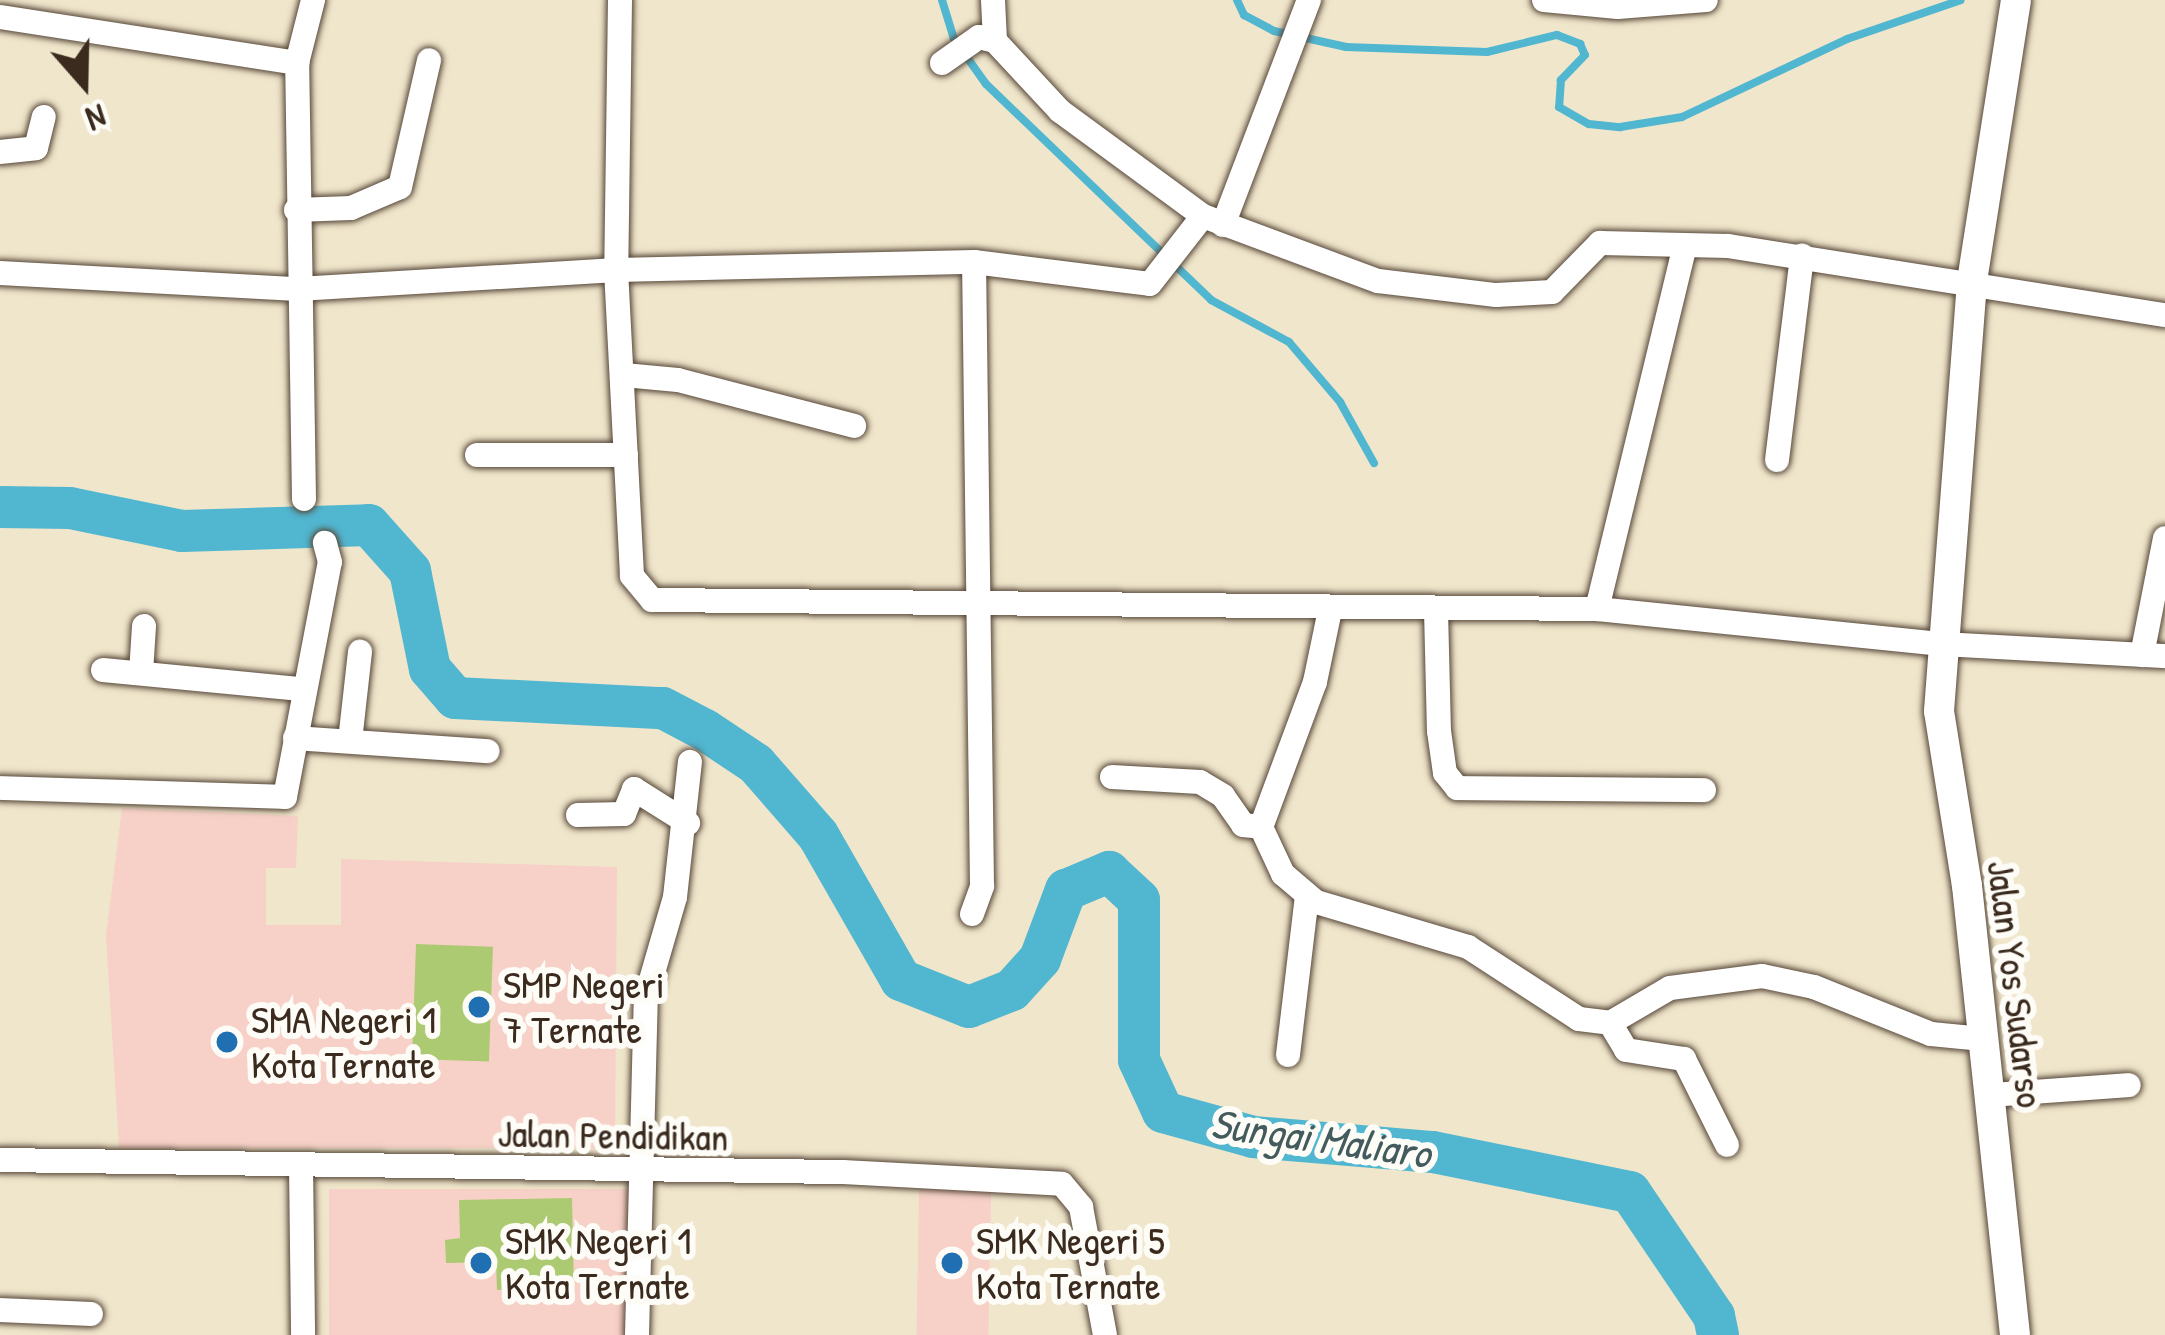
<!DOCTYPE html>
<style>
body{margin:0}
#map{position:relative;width:2165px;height:1335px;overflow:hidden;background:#f0e6cb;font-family:"Patrick Hand",sans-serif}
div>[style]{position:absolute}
.built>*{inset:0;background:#f7d1c7;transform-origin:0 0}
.green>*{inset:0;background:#acca72;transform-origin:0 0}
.stream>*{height:8px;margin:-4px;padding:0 4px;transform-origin:4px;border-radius:4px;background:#51b6d0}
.river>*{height:42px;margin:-21px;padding:0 21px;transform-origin:21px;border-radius:21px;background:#51b6d0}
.roads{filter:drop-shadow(0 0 3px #564638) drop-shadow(0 0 3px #564638)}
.minor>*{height:24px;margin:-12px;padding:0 12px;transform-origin:12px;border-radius:12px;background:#fff}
.tertiary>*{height:30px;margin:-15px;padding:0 15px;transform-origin:15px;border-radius:15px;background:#fff}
.dots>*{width:33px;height:33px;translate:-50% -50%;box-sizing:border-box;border:6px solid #fdfcf7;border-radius:50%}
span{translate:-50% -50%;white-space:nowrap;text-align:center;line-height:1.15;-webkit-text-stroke:12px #fdfcf7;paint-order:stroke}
.street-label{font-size:39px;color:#3b2a1e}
.poi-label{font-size:39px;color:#3b2a1e}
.left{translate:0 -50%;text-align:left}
.water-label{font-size:42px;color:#435b5c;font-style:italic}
.north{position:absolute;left:24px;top:24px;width:120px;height:120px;-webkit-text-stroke:9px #fdfcf7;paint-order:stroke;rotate:160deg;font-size:33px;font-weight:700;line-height:48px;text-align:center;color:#3b2a1e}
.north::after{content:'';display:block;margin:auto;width:42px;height:54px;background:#3b2a1e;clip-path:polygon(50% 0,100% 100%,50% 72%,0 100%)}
</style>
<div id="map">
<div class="built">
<div style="clip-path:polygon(122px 808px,298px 816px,296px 868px,266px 868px,266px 925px,341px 925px,341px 859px,617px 867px,615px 1148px,119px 1148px,106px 936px)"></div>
<div style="left:633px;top:1189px;width:146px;height:304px;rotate:90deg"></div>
<div style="left:919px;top:1189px;width:72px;height:146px;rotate:1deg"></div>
</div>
<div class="green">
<div style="left:416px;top:944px;width:77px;height:115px;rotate:2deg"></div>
<div style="clip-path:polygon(572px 1198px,574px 1288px,497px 1290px,496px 1262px,446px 1263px,445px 1240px,460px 1238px,459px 1200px)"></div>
</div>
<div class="stream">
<div style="left:942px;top:0;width:41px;rotate:72.9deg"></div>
<div style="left:954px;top:39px;width:55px;rotate:54.6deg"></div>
<div style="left:986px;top:84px;width:312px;rotate:43.8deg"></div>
<div style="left:1211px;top:300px;width:89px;rotate:28.3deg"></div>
<div style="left:1289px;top:342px;width:79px;rotate:49.6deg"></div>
<div style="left:1340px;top:402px;width:70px;rotate:60.9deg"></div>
<div style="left:1237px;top:0;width:17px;rotate:65deg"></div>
<div style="left:1244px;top:15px;width:34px;rotate:28deg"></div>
<div style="left:1274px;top:31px;width:74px;rotate:12.5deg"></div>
<div style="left:1346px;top:47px;width:141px;rotate:2deg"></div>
<div style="left:1487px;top:52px;width:72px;rotate:-13.7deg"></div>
<div style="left:1557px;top:35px;width:25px;rotate:21deg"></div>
<div style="left:1580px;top:44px;width:12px;rotate:66deg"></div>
<div style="left:1585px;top:55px;width:35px;rotate:134deg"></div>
<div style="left:1561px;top:80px;width:27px;rotate:94deg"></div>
<div style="left:1559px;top:107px;width:34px;rotate:30deg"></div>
<div style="left:1589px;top:124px;width:31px;rotate:6deg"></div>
<div style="left:1620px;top:127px;width:63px;rotate:-9.2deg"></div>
<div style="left:1682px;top:117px;width:183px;rotate:-25.3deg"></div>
<div style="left:1847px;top:39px;width:120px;rotate:-18.9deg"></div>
</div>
<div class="river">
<div style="left:0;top:507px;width:70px;rotate:0.8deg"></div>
<div style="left:70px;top:508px;width:114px;rotate:11.6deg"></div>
<div style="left:182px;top:531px;width:187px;rotate:-1.8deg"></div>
<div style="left:369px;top:525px;width:62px;rotate:48.3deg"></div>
<div style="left:410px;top:571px;width:100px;rotate:78.5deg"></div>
<div style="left:430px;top:669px;width:38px;rotate:49deg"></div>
<div style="left:455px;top:698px;width:208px;rotate:2.8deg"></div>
<div style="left:663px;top:708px;width:47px;rotate:27.6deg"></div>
<div style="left:705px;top:730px;width:61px;rotate:33.7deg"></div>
<div style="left:756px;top:764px;width:94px;rotate:48.9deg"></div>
<div style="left:818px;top:835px;width:167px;rotate:60.2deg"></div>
<div style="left:901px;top:980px;width:73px;rotate:21.7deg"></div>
<div style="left:969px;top:1007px;width:46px;rotate:-21.6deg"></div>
<div style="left:1012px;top:990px;width:42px;rotate:-47.9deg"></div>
<div style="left:1040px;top:959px;width:74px;rotate:-69.4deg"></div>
<div style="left:1066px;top:890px;width:47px;rotate:-22.7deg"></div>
<div style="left:1109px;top:872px;width:41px;rotate:43deg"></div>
<div style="left:1139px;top:900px;width:160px;rotate:90deg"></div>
<div style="left:1139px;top:1060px;width:57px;rotate:65.2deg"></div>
<div style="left:1163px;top:1112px;width:93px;rotate:15.5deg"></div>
<div style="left:1253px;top:1137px;width:181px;rotate:4.8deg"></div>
<div style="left:1433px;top:1152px;width:201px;rotate:11.5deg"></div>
<div style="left:1630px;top:1192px;width:150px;rotate:55.9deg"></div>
<div style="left:1714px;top:1316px;width:19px;rotate:78deg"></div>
</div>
<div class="roads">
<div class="minor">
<div style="left:620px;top:0;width:270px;rotate:90.8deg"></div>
<div style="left:616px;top:270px;width:306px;rotate:87deg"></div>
<div style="left:632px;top:576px;width:31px;rotate:50deg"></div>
<div style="left:652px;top:600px;width:945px;rotate:0.55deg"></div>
<div style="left:1597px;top:609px;width:345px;rotate:5.8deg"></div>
<div style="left:1940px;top:644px;width:225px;rotate:3.1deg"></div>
<div style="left:993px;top:0;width:41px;rotate:87.2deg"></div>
<div style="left:995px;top:41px;width:96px;rotate:47.1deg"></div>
<div style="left:1060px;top:111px;width:177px;rotate:36.3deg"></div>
<div style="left:1544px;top:0;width:74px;rotate:5.4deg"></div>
<div style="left:1618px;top:7px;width:88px;rotate:-4.5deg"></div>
<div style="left:0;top:17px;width:301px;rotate:8.8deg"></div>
<div style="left:942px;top:63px;width:45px;rotate:-35.1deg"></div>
<div style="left:979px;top:37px;width:16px;rotate:14deg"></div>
<div style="left:0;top:152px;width:36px;rotate:-6deg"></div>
<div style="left:36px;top:148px;width:32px;rotate:-76deg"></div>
<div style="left:296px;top:210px;width:55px;rotate:-2.1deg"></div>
<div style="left:351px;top:208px;width:53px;rotate:-23.2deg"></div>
<div style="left:400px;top:187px;width:130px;rotate:-77.1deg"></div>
<div style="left:1223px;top:225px;width:241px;rotate:-69.1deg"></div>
<div style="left:0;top:273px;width:298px;rotate:3.1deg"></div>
<div style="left:298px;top:289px;width:319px;rotate:-3.4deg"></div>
<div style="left:616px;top:270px;width:358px;rotate:-1.3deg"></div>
<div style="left:974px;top:262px;width:177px;rotate:7.1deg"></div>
<div style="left:1150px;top:284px;width:86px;rotate:-52.1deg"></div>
<div style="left:1203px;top:216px;width:187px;rotate:20.4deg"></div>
<div style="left:1378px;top:281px;width:119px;rotate:6.8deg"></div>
<div style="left:1496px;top:295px;width:56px;rotate:-3.1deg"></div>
<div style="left:1552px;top:292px;width:69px;rotate:-45.6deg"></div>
<div style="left:1600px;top:243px;width:128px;rotate:1.3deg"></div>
<div style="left:1728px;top:246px;width:442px;rotate:9deg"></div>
<div style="left:624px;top:375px;width:54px;rotate:5.3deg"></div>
<div style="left:678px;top:380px;width:182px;rotate:14.6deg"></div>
<div style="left:477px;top:455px;width:149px"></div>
<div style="left:1777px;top:460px;width:206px;rotate:-83deg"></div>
<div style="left:304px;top:499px;width:436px;rotate:-90.9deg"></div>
<div style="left:297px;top:63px;width:65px;rotate:-75.7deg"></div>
<div style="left:1597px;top:609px;width:374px;rotate:-76.4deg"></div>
<div style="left:1330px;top:610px;width:74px;rotate:101.8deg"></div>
<div style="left:1315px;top:682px;width:155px;rotate:110.4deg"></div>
<div style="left:1261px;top:827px;width:52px;rotate:64.9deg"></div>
<div style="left:1283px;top:874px;width:43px;rotate:40.3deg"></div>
<div style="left:1316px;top:902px;width:159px;rotate:16.5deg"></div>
<div style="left:1468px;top:947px;width:132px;rotate:33deg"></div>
<div style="left:1579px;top:1019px;width:31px;rotate:7deg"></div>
<div style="left:1610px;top:1023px;width:69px;rotate:-30.3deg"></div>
<div style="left:1670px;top:988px;width:93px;rotate:-7.4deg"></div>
<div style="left:1762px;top:976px;width:53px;rotate:11.9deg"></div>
<div style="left:1814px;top:987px;width:126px;rotate:21.9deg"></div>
<div style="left:1931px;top:1034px;width:52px;rotate:5.5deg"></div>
<div style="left:1436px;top:610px;width:121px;rotate:88.6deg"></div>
<div style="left:1439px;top:731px;width:42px;rotate:81.9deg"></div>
<div style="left:1445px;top:773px;width:19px;rotate:51deg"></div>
<div style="left:1457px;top:788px;width:247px;rotate:0.5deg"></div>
<div style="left:2142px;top:655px;width:119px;rotate:-78.9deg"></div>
<div style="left:103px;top:670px;width:199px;rotate:5.5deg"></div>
<div style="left:141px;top:673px;width:47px;rotate:-86.3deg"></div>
<div style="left:295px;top:738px;width:193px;rotate:3.9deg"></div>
<div style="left:350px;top:741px;width:90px;rotate:-83.6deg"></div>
<div style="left:1112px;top:777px;width:88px;rotate:3.3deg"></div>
<div style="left:1200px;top:782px;width:27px;rotate:31deg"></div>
<div style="left:1223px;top:796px;width:35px;rotate:55deg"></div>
<div style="left:1243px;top:825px;width:18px;rotate:6deg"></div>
<div style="left:0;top:788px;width:285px;rotate:1.8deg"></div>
<div style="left:285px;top:797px;width:239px;rotate:-79.2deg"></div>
<div style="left:330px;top:562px;width:20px;rotate:-105deg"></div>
<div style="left:578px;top:815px;width:46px;rotate:-1.2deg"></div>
<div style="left:624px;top:814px;width:27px;rotate:-68deg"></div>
<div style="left:634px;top:789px;width:64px;rotate:32.2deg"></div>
<div style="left:972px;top:914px;width:30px;rotate:-70deg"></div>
<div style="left:982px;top:886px;width:624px;rotate:-90.73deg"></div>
<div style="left:1610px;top:1023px;width:31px;rotate:59deg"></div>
<div style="left:1626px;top:1050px;width:59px;rotate:8.8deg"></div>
<div style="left:1684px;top:1059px;width:96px;rotate:63.4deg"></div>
<div style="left:1288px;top:1055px;width:160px;rotate:-83.2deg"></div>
<div style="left:1991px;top:1095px;width:138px;rotate:-4.1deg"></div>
<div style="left:0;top:1160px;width:843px;rotate:0.82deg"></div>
<div style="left:843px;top:1172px;width:219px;rotate:3.1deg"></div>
<div style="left:1062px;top:1184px;width:30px;rotate:50deg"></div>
<div style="left:1081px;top:1207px;width:130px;rotate:79.4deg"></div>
<div style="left:301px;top:1164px;width:171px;rotate:89.3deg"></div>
<div style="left:0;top:1310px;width:91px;rotate:2.5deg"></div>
<div style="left:637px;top:1335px;width:338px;rotate:-88.5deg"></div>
<div style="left:646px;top:997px;width:104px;rotate:-73.8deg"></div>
<div style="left:675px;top:897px;width:136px;rotate:-83.7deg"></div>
</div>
<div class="tertiary">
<div style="left:2015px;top:1335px;width:452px;rotate:-96.1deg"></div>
<div style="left:1967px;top:886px;width:177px;rotate:-99.1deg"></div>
<div style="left:1939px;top:711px;width:431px;rotate:-85.6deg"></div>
<div style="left:1972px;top:281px;width:284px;rotate:-81.1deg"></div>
</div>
</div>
<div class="dots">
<div style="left:479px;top:1007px;background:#1f6fb2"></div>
<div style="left:227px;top:1042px;background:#1f6fb2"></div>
<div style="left:481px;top:1263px;background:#1f6fb2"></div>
<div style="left:952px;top:1263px;background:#1f6fb2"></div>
</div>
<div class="street-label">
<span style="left:2016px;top:984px;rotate:83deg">Jalan Yos Sudarso</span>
<span style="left:613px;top:1135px;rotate:1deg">Jalan Pendidikan</span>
</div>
<div class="poi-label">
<span class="left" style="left:503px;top:1007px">SMP Negeri<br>7 Ternate</span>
<span class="left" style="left:251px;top:1042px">SMA Negeri 1<br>Kota Ternate</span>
<span class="left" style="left:505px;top:1263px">SMK Negeri 1<br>Kota Ternate</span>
<span class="left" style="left:976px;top:1263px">SMK Negeri 5<br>Kota Ternate</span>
</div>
<div class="water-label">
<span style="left:1321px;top:1138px;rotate:8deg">Sungai Maliaro</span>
</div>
<div class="north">N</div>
</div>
